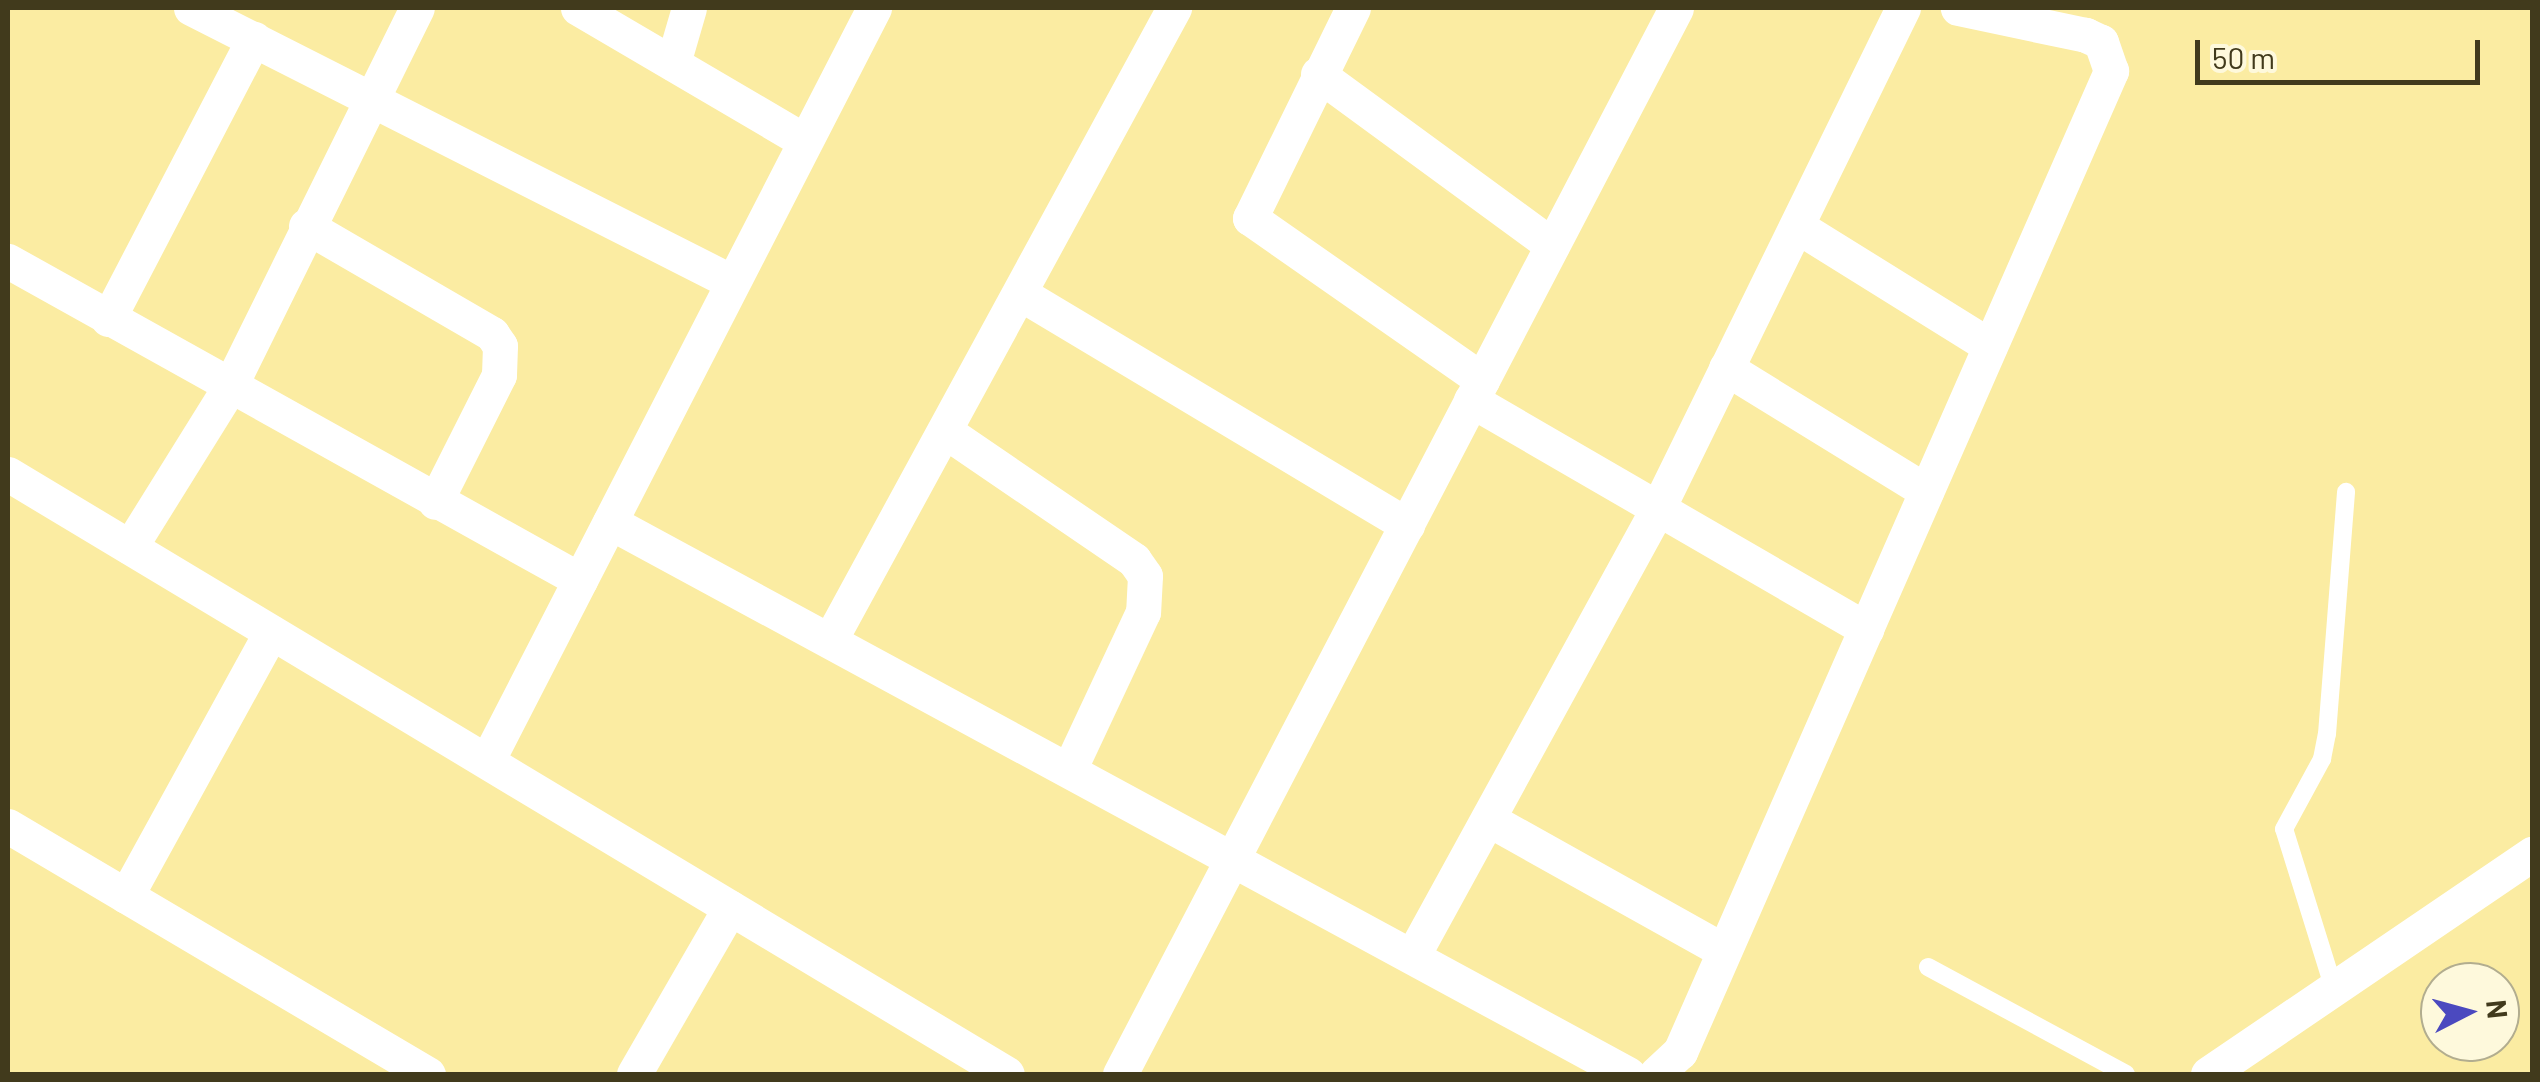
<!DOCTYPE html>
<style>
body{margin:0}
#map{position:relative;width:2540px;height:1082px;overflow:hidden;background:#fbeca2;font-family:Barlow,sans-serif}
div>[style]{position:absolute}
.service>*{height:18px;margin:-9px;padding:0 9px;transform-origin:9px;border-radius:9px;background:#fff}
.minor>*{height:35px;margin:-17.5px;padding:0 17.5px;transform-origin:17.5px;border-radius:17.5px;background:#fff}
span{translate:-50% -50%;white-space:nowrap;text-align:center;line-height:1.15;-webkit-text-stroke:10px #fef9dc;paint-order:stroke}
.frame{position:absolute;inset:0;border:10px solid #413a1c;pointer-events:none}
.north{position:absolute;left:2420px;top:962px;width:100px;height:100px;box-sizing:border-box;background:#fef9dc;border:2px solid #b2ad8f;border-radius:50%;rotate:84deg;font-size:28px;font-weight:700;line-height:40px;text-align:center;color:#413a1c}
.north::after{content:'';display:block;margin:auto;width:35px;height:45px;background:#4b49bf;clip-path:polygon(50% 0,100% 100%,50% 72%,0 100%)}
.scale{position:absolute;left:2195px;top:40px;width:285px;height:45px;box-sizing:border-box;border:5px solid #413a1c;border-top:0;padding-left:12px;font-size:30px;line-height:35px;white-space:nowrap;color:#413a1c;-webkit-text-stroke:8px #fef9dc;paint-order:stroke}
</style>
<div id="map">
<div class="service">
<div style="left:1928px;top:967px;width:225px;rotate:28.4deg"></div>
<div style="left:2333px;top:986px;width:164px;rotate:-107.3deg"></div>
<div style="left:2284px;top:829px;width:80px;rotate:-61.5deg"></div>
<div style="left:2322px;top:759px;width:25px;rotate:-79deg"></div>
<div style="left:2327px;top:734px;width:243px;rotate:-85.5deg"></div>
</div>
<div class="minor">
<div style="left:191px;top:8px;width:606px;rotate:26.86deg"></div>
<div style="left:578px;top:8px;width:263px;rotate:30.4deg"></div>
<div style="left:1353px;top:8px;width:234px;rotate:116.1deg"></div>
<div style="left:1250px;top:218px;width:283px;rotate:34.9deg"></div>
<div style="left:673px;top:63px;width:57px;rotate:-73.8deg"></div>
<div style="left:1318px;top:74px;width:290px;rotate:36.2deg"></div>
<div style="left:306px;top:226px;width:215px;rotate:30.1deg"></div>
<div style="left:492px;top:334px;width:14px;rotate:56deg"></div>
<div style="left:500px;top:346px;width:29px;rotate:92deg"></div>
<div style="left:499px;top:375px;width:142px;rotate:116.7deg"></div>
<div style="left:1797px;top:226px;width:227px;rotate:31.9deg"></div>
<div style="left:8px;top:261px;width:655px;rotate:29.15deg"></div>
<div style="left:1021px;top:294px;width:450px;rotate:30.9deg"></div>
<div style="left:108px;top:319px;width:316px;rotate:-62.5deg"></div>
<div style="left:1726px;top:368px;width:235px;rotate:31.6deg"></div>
<div style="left:1471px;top:400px;width:457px;rotate:30.1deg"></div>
<div style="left:945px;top:431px;width:229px;rotate:34.3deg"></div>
<div style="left:1134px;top:560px;width:19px;rotate:55deg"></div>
<div style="left:1145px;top:576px;width:36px;rotate:93deg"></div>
<div style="left:1143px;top:612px;width:172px;rotate:115.1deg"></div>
<div style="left:8px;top:474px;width:1165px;rotate:30.99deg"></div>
<div style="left:610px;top:522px;width:1158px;rotate:28.47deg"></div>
<div style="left:130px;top:547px;width:187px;rotate:-58.1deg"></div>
<div style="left:229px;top:388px;width:424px;rotate:-63.7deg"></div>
<div style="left:830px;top:640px;width:720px;rotate:-61.44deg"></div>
<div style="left:487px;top:761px;width:847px;rotate:-62.8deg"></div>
<div style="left:1488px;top:819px;width:270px;rotate:29.2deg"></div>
<div style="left:8px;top:826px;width:488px;rotate:30.6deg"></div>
<div style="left:126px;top:896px;width:301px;rotate:-61.2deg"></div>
<div style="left:1413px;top:955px;width:510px;rotate:-61.27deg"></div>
<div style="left:1658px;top:508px;width:557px;rotate:-63.9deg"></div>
<div style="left:634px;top:1074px;width:192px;rotate:-60deg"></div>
<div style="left:1120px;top:1074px;width:1202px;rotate:-62.45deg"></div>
<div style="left:1656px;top:1074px;width:33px;rotate:-43deg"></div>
<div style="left:1680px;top:1052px;width:1072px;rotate:-66.28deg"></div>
<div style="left:2111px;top:71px;width:31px;rotate:-109deg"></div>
<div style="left:2101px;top:42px;width:17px;rotate:-155deg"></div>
<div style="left:2086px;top:35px;width:131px;rotate:-168.1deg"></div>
<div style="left:2208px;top:1074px;width:392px;rotate:-34.2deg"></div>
</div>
<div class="frame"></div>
<div class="north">N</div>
<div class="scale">50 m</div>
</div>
